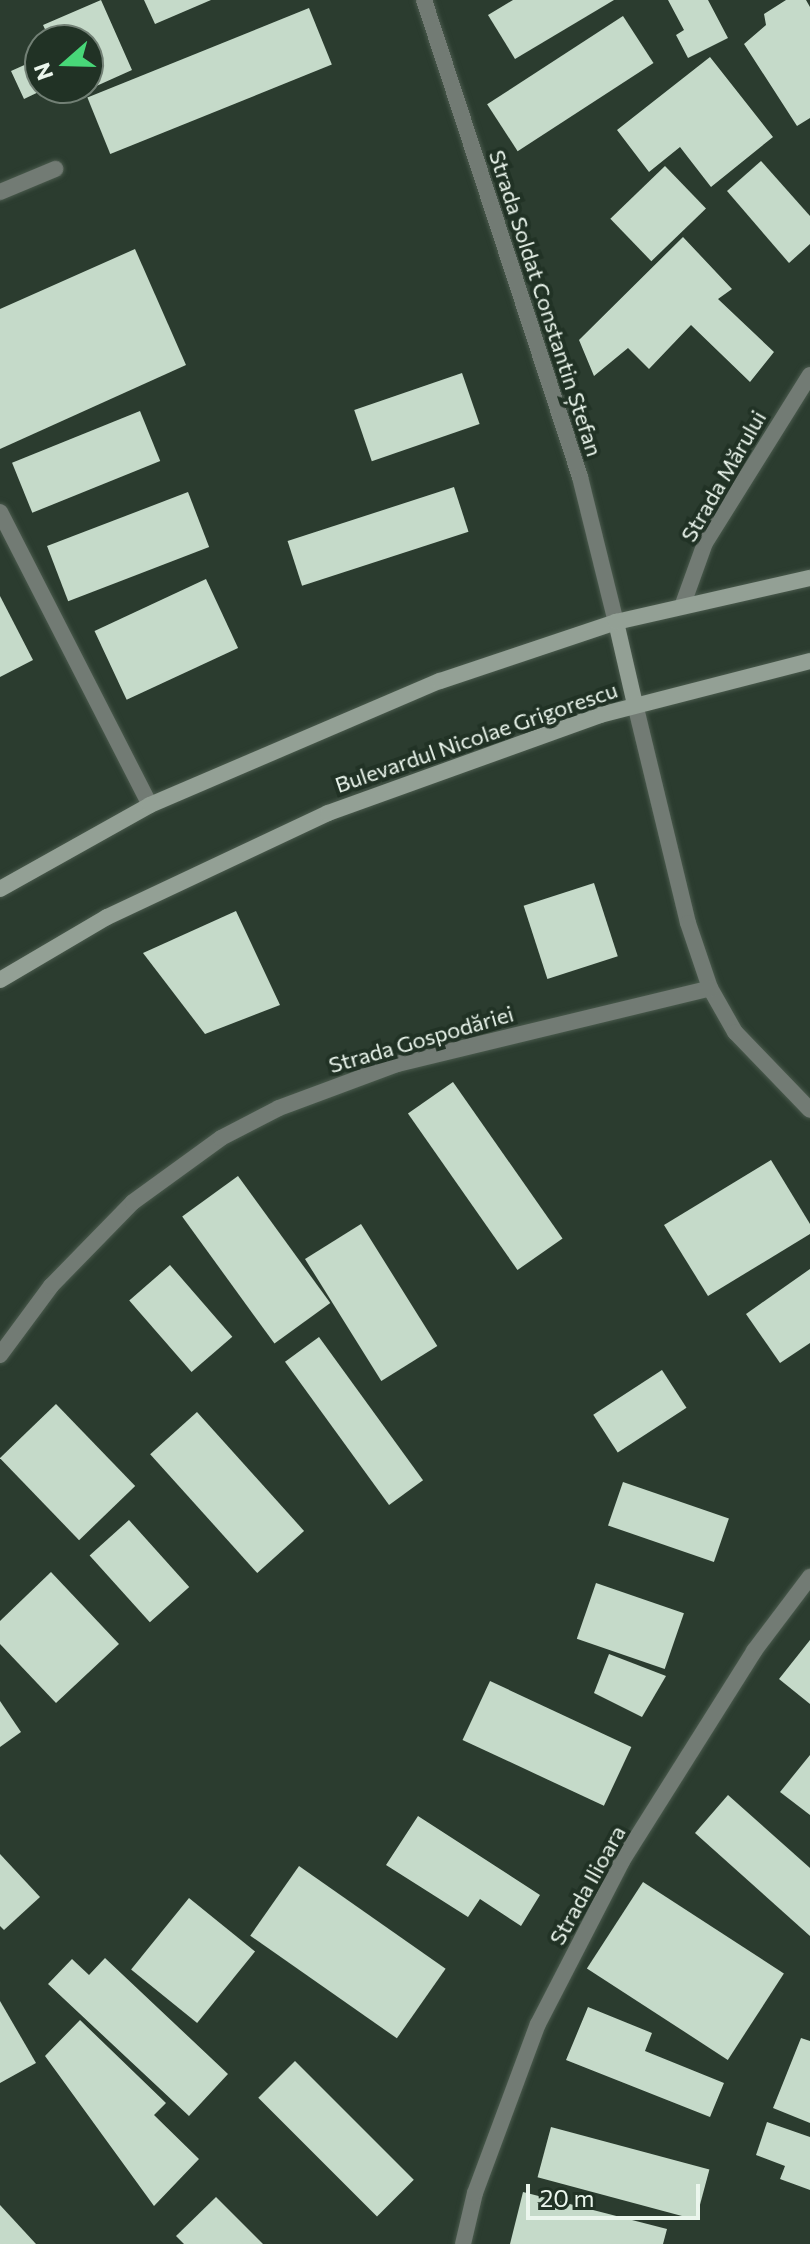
<!DOCTYPE html>
<meta charset="utf-8">
<style>
body{margin:0}
#map{position:relative;width:810px;height:2244px;overflow:hidden;background:#2b3c2f;font-family:Commissioner,sans-serif}
div>[style]{position:absolute}
.building>*{inset:0;background:#c5dac9;transform-origin:0 0}
.roads{filter:drop-shadow(0 0 2px #4a5a4d) drop-shadow(0 0 2px #4a5a4d)}
.lane>*{height:16px;margin:-8px;padding:0 8px;transform-origin:8px;border-radius:8px;background:#727b74}
.street>*{height:16px;margin:-8px;padding:0 8px;transform-origin:8px;border-radius:8px;background:#727b74}
.secondary>*{height:16px;margin:-8px;padding:0 8px;transform-origin:8px;border-radius:8px;background:#93a095}
span{translate:-50% -50%;white-space:nowrap;text-align:center;line-height:1.15;-webkit-text-stroke:8px #213225;paint-order:stroke}
.street-label{font-size:22px;color:#ebf6ed}
.north{position:absolute;left:24px;top:24px;width:80px;height:80px;box-sizing:border-box;background:#213225;border:2px solid #728075;border-radius:50%;rotate:250deg;font-size:22px;font-weight:700;line-height:32px;text-align:center;color:#ebf6ed}
.north::after{content:'';display:block;margin:auto;width:28px;height:36px;background:#48d778;clip-path:polygon(50% 0,100% 100%,50% 72%,0 100%)}
.scale{position:absolute;left:526px;top:2184px;width:174px;height:36px;box-sizing:border-box;border:4px solid #ebf6ed;border-top:0;padding-left:10px;font-size:24px;line-height:28px;white-space:nowrap;color:#ebf6ed;-webkit-text-stroke:6px #213225;paint-order:stroke}
</style>
<div id="map">
<div class="building">
<div style="clip-path:polygon(101px 0,132px 70px,83px 92px,81px 88px,88px 88px,88px 40px,50px 40px,43px 25px)"></div>
<div style="clip-path:polygon(144px 0,211px 0,155px 24px)"></div>
<div style="clip-path:polygon(513px 0,614px 0,515px 59px,488px 15px)"></div>
<div style="clip-path:polygon(668px 0,708px 0,728px 38px,688px 58px,676px 35px,684px 30px)"></div>
<div style="clip-path:polygon(786px 0,806px 0,810px 7px,810px 118px,797px 126px,744px 44px,766px 25px,764px 14px)"></div>
<div style="left:309px;top:8px;width:61px;height:239px;rotate:68deg"></div>
<div style="left:623px;top:16px;width:56px;height:162px;rotate:57deg"></div>
<div style="clip-path:polygon(710px 57px,773px 137px,711px 187px,680px 147px,649px 172px,617px 130px)"></div>
<div style="clip-path:polygon(40px 58px,40px 88px,47px 88px,24px 99px,11px 71px)"></div>
<div style="clip-path:polygon(761px 161px,810px 216px,810px 244px,789px 263px,727px 191px)"></div>
<div style="left:665px;top:166px;width:59px;height:76px;rotate:46deg"></div>
<div style="clip-path:polygon(683px 237px,732px 289px,718px 299px,774px 352px,750px 382px,691px 325px,649px 369px,628px 348px,594px 376px,579px 340px)"></div>
<div style="clip-path:polygon(135px 249px,186px 365px,0 449px,0 309px)"></div>
<div style="left:462px;top:373px;width:54px;height:114px;rotate:71deg"></div>
<div style="left:140px;top:411px;width:54px;height:138px;rotate:68deg"></div>
<div style="left:454px;top:487px;width:47px;height:175px;rotate:72deg"></div>
<div style="left:188px;top:492px;width:59px;height:151px;rotate:69deg"></div>
<div style="left:206px;top:579px;width:76px;height:123px;rotate:65deg"></div>
<div style="clip-path:polygon(0 596px,33px 660px,0 677px)"></div>
<div style="left:594px;top:883px;width:77px;height:74px;rotate:72deg"></div>
<div style="clip-path:polygon(236px 911px,280px 1005px,205px 1034px,143px 953px)"></div>
<div style="left:453px;top:1082px;width:191px;height:55px;rotate:55deg"></div>
<div style="clip-path:polygon(771px 1160px,810px 1224px,810px 1234px,708px 1296px,664px 1225px)"></div>
<div style="left:238px;top:1176px;width:157px;height:69px;rotate:54deg"></div>
<div style="left:361px;top:1224px;width:144px;height:66px;rotate:58deg"></div>
<div style="left:170px;top:1265px;width:95px;height:54px;rotate:49deg"></div>
<div style="clip-path:polygon(810px 1269px,810px 1343px,780px 1363px,746px 1314px)"></div>
<div style="left:319px;top:1337px;width:177px;height:42px;rotate:54deg"></div>
<div style="left:662px;top:1370px;width:45px;height:82px;rotate:57deg"></div>
<div style="left:56px;top:1404px;width:114px;height:78px;rotate:46deg"></div>
<div style="left:197px;top:1412px;width:160px;height:63px;rotate:48deg"></div>
<div style="left:623px;top:1482px;width:112px;height:46px;rotate:19deg"></div>
<div style="left:129px;top:1520px;width:90px;height:53px;rotate:48deg"></div>
<div style="clip-path:polygon(51px 1572px,119px 1644px,56px 1703px,0 1644px,0 1621px)"></div>
<div style="left:596px;top:1583px;width:93px;height:59px;rotate:19deg"></div>
<div style="clip-path:polygon(810px 1640px,810px 1704px,779px 1679px)"></div>
<div style="clip-path:polygon(609px 1654px,666px 1676px,642px 1717px,594px 1693px)"></div>
<div style="left:490px;top:1681px;width:156px;height:65px;rotate:25deg"></div>
<div style="clip-path:polygon(0 1701px,21px 1732px,0 1747px)"></div>
<div style="clip-path:polygon(810px 1755px,810px 1815px,780px 1792px)"></div>
<div style="clip-path:polygon(728px 1795px,810px 1868px,810px 1936px,695px 1833px)"></div>
<div style="clip-path:polygon(418px 1816px,540px 1895px,521px 1926px,480px 1899px,468px 1917px,386px 1865px)"></div>
<div style="clip-path:polygon(0 1854px,40px 1897px,4px 1930px,0 1926px)"></div>
<div style="left:299px;top:1866px;width:179px;height:85px;rotate:35deg"></div>
<div style="left:643px;top:1882px;width:168px;height:103px;rotate:33deg"></div>
<div style="left:189px;top:1898px;width:85px;height:92px;rotate:39deg"></div>
<div style="clip-path:polygon(105px 1958px,228px 2074px,189px 2116px,48px 1984px,72px 1959px,89px 1975px)"></div>
<div style="clip-path:polygon(0 2001px,36px 2063px,0 2083px)"></div>
<div style="clip-path:polygon(588px 2007px,652px 2033px,645px 2051px,724px 2083px,710px 2117px,566px 2060px)"></div>
<div style="clip-path:polygon(80px 2020px,166px 2103px,154px 2115px,199px 2159px,154px 2206px,45px 2056px)"></div>
<div style="clip-path:polygon(801px 2038px,810px 2041px,810px 2123px,773px 2108px)"></div>
<div style="left:295px;top:2061px;width:168px;height:52px;rotate:45deg"></div>
<div style="clip-path:polygon(767px 2122px,810px 2137px,810px 2190px,780px 2179px,785px 2166px,756px 2155px)"></div>
<div style="left:551px;top:2127px;width:164px;height:52px;rotate:15deg"></div>
<div style="clip-path:polygon(523px 2192px,667px 2229px,663px 2244px,510px 2244px)"></div>
<div style="clip-path:polygon(216px 2197px,263px 2244px,184px 2244px,176px 2236px)"></div>
<div style="clip-path:polygon(0 2205px,36px 2244px,0 2244px)"></div>
</div>
<div class="roads">
<div class="lane">
<div style="left:0;top:512px;width:329px;rotate:62.9deg"></div>
</div>
<div class="street">
<div style="left:424px;top:0;width:502px;rotate:71.89deg"></div>
<div style="left:580px;top:477px;width:149px;rotate:76.1deg"></div>
<div style="left:0;top:192px;width:60px;rotate:-22.7deg"></div>
<div style="left:683px;top:604px;width:65px;rotate:-70.2deg"></div>
<div style="left:705px;top:543px;width:198px;rotate:-58deg"></div>
<div style="left:635px;top:704px;width:225px;rotate:76.4deg"></div>
<div style="left:688px;top:923px;width:69px;rotate:71.3deg"></div>
<div style="left:710px;top:988px;width:51px;rotate:60.4deg"></div>
<div style="left:735px;top:1032px;width:108px;rotate:46.1deg"></div>
<div style="left:0;top:1355px;width:86px;rotate:-53.5deg"></div>
<div style="left:51px;top:1286px;width:117px;rotate:-45.7deg"></div>
<div style="left:133px;top:1202px;width:109px;rotate:-36deg"></div>
<div style="left:221px;top:1138px;width:65px;rotate:-27.3deg"></div>
<div style="left:279px;top:1108px;width:126px;rotate:-20.4deg"></div>
<div style="left:397px;top:1064px;width:322px;rotate:-13.6deg"></div>
<div style="left:463px;top:2244px;width:52px;rotate:-76.8deg"></div>
<div style="left:475px;top:2193px;width:180px;rotate:-69.6deg"></div>
<div style="left:538px;top:2024px;width:183px;rotate:-62.7deg"></div>
<div style="left:622px;top:1861px;width:248px;rotate:-57.8deg"></div>
<div style="left:754px;top:1651px;width:93px;rotate:-52.9deg"></div>
</div>
<div class="secondary">
<div style="left:616px;top:622px;width:84px;rotate:77deg"></div>
<div style="left:0;top:889px;width:172px;rotate:-29.2deg"></div>
<div style="left:150px;top:805px;width:315px;rotate:-23.2deg"></div>
<div style="left:440px;top:681px;width:186px;rotate:-18.5deg"></div>
<div style="left:616px;top:622px;width:199px;rotate:-12.8deg"></div>
<div style="left:0;top:980px;width:124px;rotate:-30.5deg"></div>
<div style="left:107px;top:917px;width:244px;rotate:-25.2deg"></div>
<div style="left:328px;top:813px;width:289px;rotate:-19.8deg"></div>
<div style="left:600px;top:715px;width:217px;rotate:-14.4deg"></div>
</div>
</div>
<div class="street-label">
<span style="left:546px;top:303px;rotate:72deg">Strada Soldat Constantin Ștefan</span>
<span style="left:723px;top:476px;rotate:-60deg">Strada Mărului</span>
<span style="left:476px;top:737px;rotate:-19deg">Bulevardul Nicolae Grigorescu</span>
<span style="left:421px;top:1039px;rotate:-16deg">Strada Gospodăriei</span>
<span style="left:587px;top:1885px;rotate:-61deg">Strada Ilioara</span>
</div>
<div class="north">N</div>
<div class="scale">20 m</div>
</div>
